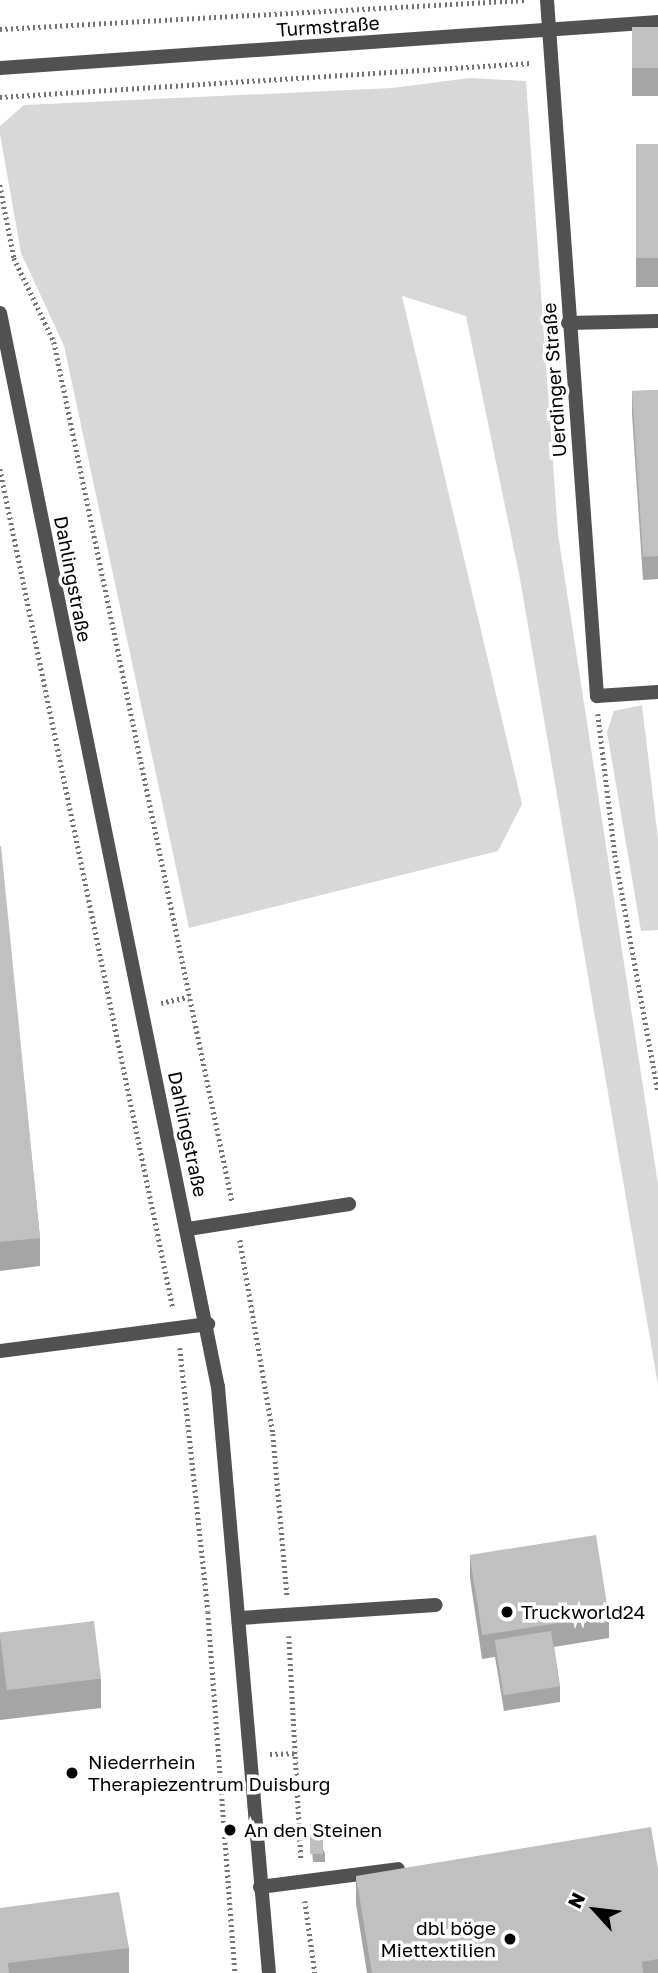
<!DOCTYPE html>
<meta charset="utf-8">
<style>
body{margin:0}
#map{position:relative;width:658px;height:1973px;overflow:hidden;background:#fff;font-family:"Golos Text",sans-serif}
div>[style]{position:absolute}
.green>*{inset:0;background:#d8d8d8}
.path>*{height:4.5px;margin-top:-2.25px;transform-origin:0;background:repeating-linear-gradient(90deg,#737373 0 2px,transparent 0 5.5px)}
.service>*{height:14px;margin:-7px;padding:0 7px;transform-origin:7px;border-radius:7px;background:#515151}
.minor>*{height:14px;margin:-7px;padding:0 7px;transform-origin:7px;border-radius:7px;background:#515151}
.tertiary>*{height:14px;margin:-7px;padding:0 7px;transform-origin:7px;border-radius:7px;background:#515151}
.wall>*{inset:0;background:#a5a5a5;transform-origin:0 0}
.building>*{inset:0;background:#c0c0c0;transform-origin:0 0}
.dots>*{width:19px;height:19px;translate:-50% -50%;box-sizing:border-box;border:4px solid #fff;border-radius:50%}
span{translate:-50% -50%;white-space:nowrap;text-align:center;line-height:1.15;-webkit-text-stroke:7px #fff;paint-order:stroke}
.street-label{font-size:19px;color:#000}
.poi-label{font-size:19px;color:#000}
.left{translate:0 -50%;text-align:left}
.right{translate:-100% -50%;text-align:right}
.north{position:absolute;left:560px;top:1875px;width:70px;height:70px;-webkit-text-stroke:5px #fff;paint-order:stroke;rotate:297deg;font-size:19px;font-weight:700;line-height:28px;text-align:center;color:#000}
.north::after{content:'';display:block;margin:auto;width:24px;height:32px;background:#000;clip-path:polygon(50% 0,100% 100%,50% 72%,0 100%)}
</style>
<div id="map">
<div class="green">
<div style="clip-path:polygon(470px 78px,526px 81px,558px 534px,658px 1184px,658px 1385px,520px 579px,466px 316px,402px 296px,522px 804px,498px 851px,189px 928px,64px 346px,21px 253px,0 134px,0 126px,24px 105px,392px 88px)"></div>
<div style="clip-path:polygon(642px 705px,658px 839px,658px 930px,641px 931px,607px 732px,614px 711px)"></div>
</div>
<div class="path">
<div style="left:0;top:29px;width:527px;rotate:-3.16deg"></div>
<div style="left:0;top:97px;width:531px;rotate:-3.67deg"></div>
<div style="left:0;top:185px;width:74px;rotate:79.1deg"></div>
<div style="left:14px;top:258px;width:93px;rotate:64.5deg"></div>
<div style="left:54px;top:342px;width:877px;rotate:78.29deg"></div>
<div style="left:0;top:469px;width:857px;rotate:78.35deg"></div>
<div style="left:598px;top:714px;width:142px;rotate:83.1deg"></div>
<div style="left:615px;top:855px;width:241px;rotate:79.7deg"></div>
<div style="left:161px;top:1003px;width:28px;rotate:-13deg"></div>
<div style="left:240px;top:1240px;width:197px;rotate:80.3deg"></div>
<div style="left:273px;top:1434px;width:162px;rotate:85deg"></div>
<div style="left:180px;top:1348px;width:265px;rotate:83.9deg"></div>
<div style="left:208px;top:1612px;width:362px;rotate:85.7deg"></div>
<div style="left:289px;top:1636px;width:225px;rotate:86.9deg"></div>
<div style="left:270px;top:1754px;width:24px;rotate:-2deg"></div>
<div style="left:305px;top:1901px;width:73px;rotate:82.1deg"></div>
</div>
<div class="service">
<div style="left:188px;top:1229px;width:163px;rotate:-8.8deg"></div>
<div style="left:0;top:1351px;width:210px;rotate:-7.4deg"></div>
<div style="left:240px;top:1618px;width:196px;rotate:-3.8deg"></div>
<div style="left:260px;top:1887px;width:139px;rotate:-7.4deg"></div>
</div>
<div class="minor">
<div style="left:547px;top:0;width:698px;rotate:85.89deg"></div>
<div style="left:597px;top:696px;width:61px;rotate:-3.8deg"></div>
<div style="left:0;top:68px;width:660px;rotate:-4deg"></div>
<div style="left:568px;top:323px;width:90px;rotate:-1.3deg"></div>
</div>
<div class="tertiary">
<div style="left:0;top:313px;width:1096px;rotate:78.53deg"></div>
<div style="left:218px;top:1387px;width:588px;rotate:85.03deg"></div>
</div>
<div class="wall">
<div style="left:632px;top:27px;width:26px;height:69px"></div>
<div style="left:658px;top:144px;width:143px;height:22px;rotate:90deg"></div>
<div style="clip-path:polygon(658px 390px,658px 579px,643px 580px,632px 414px,632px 391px)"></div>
<div style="clip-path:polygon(0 846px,40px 1238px,40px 1266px,0 1271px)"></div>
<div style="clip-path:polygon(470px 1555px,609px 1615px,609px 1638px,554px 1647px,560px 1686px,560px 1702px,504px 1711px,495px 1657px,482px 1659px,470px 1578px)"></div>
<div style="clip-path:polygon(0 1633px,101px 1679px,101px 1708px,0 1720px)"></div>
<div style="clip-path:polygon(310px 1824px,325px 1853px,325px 1862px,313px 1862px)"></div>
<div style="clip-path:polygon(658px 1869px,658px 1973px,367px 1973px,356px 1904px,356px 1876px)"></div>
<div style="clip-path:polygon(0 1908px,129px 1948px,129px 1973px,0 1973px)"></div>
</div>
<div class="building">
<div style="left:632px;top:27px;width:26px;height:41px"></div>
<div style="left:658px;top:144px;width:114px;height:22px;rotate:90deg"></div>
<div style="clip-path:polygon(658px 390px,658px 556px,643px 557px,632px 391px)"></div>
<div style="clip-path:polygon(0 846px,1px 846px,40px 1238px,0 1242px)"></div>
<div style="left:596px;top:1535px;width:81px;height:128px;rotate:81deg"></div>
<div style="left:94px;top:1621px;width:58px;height:95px;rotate:83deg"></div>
<div style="left:551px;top:1631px;width:56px;height:57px;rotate:81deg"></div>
<div style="left:310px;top:1824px;width:13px;height:30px"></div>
<div style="clip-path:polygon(651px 1827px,658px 1869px,658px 1959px,642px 1962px,643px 1973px,372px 1973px,356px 1876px)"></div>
<div style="clip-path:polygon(119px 1892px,129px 1948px,8px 1963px,9px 1973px,0 1973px,0 1908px)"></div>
</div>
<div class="dots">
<div style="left:507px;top:1612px;background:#000"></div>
<div style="left:72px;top:1773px;background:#000"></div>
<div style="left:230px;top:1830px;background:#000"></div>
<div style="left:510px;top:1939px;background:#000"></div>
</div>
<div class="street-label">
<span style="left:328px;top:26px;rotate:-4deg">Turmstraße</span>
<span style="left:554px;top:380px;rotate:-94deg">Uerdinger Straße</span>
<span style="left:73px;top:579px;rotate:79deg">Dahlingstraße</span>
<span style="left:188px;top:1134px;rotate:78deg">Dahlingstraße</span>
</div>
<div class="poi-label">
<span class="left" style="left:521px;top:1612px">Truckworld24</span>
<span class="left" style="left:88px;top:1773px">Niederrhein<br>Therapiezentrum Duisburg</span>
<span class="left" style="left:244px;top:1830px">An den Steinen</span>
<span class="right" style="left:496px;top:1939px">dbl böge<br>Miettextilien</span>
</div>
<div class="north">N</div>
</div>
